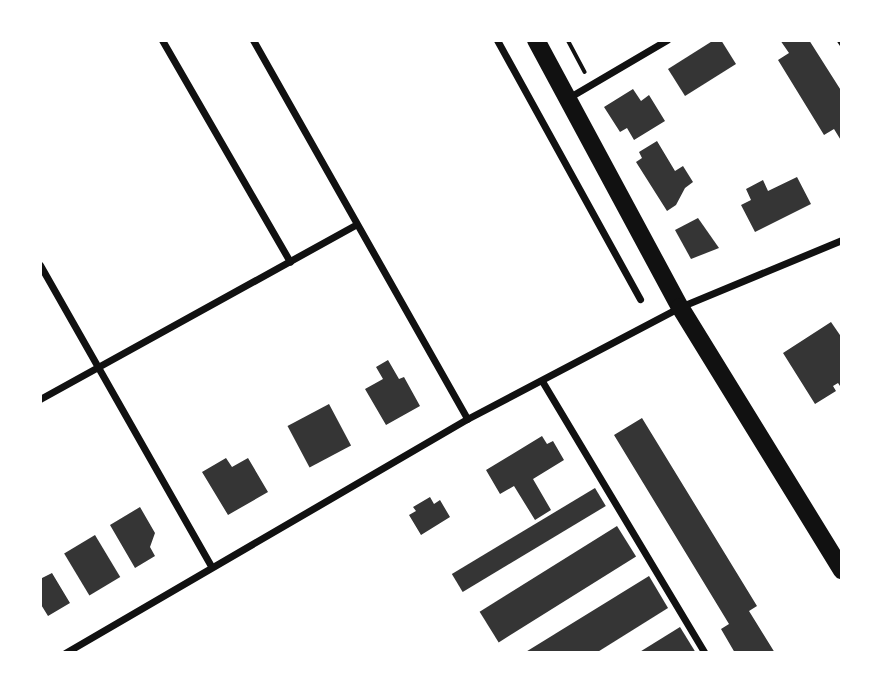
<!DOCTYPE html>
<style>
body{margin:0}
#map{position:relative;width:882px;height:693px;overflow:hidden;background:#fff;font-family:Jost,sans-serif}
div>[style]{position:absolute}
.building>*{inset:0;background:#353535;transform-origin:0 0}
.path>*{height:3.5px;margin:-1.75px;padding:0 1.75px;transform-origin:1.75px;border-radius:1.75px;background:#111}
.minor>*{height:7px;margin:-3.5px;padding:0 3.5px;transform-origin:3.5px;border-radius:3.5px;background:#111}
.primary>*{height:18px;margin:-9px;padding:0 9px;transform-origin:9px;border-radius:9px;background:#111}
span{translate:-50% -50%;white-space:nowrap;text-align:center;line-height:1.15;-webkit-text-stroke:5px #fff;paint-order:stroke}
.frame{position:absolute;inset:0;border:42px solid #fff;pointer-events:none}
</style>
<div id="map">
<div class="building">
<div style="clip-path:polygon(714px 40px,721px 40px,736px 64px,685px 96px,668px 69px)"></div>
<div style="clip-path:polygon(780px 40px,809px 40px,842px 92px,842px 142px,834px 129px,824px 135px,778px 60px,789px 53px)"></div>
<div style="clip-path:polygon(633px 89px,641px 101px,649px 95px,665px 121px,634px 140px,627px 128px,620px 132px,604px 107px)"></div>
<div style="clip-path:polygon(657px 141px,675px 171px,683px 166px,693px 182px,685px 188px,676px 205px,667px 211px,636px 162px,642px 158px,639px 152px)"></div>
<div style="clip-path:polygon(797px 177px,811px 204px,755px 232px,741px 205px,751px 200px,746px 189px,763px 180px,768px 191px)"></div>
<div style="clip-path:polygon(698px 218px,719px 248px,691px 259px,675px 230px)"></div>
<div style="clip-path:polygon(831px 322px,842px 338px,842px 389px,838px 383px,833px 386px,836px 391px,815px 404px,783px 353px)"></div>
<div style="clip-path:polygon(388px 360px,399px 379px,404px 377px,420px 406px,386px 425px,365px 389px,383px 379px,376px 367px)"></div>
<div style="left:329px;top:404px;width:47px;height:47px;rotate:62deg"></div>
<div style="clip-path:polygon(642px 418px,757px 606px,749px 611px,775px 653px,735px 653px,721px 629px,729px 624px,614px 435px)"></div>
<div style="clip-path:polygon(542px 436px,547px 444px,553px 441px,564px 460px,533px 479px,551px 510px,535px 520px,514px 486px,500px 494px,486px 470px)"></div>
<div style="clip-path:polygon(226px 458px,232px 467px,248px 458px,268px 492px,228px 515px,202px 472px)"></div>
<div style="left:595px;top:488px;width:21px;height:167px;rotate:59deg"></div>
<div style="clip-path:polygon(430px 497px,434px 504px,440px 500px,450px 517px,421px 535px,409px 515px,416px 511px,413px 507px)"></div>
<div style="clip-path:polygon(140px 507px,155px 533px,150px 547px,155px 556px,135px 568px,110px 525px)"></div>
<div style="left:617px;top:526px;width:36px;height:162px;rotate:58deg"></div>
<div style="left:95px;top:535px;width:49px;height:36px;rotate:59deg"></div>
<div style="clip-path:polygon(52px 573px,70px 603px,48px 616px,40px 603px,40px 575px,42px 578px)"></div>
<div style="clip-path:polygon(649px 576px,668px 608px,596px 653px,524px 653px)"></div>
<div style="clip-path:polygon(680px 627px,696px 653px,638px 653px)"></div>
</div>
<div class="path">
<div style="left:568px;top:40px;width:36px;rotate:62deg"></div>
</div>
<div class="minor">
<div style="left:162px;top:40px;width:256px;rotate:60deg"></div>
<div style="left:253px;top:40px;width:435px;rotate:60.5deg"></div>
<div style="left:497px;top:40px;width:296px;rotate:61.1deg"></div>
<div style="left:840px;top:40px;width:4px;rotate:56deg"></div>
<div style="left:568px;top:98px;width:115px;rotate:-30.4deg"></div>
<div style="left:40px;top:265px;width:346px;rotate:60.4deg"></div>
<div style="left:542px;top:381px;width:317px;rotate:59.1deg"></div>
<div style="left:40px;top:399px;width:360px;rotate:-28.9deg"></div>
<div style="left:65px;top:653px;width:465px;rotate:-30.2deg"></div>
<div style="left:467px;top:419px;width:241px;rotate:-27.7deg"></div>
<div style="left:680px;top:307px;width:175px;rotate:-22.5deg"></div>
</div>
<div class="primary">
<div style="left:536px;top:40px;width:303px;rotate:61.7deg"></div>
<div style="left:680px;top:307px;width:309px;rotate:58.4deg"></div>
</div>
<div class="frame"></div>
</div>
